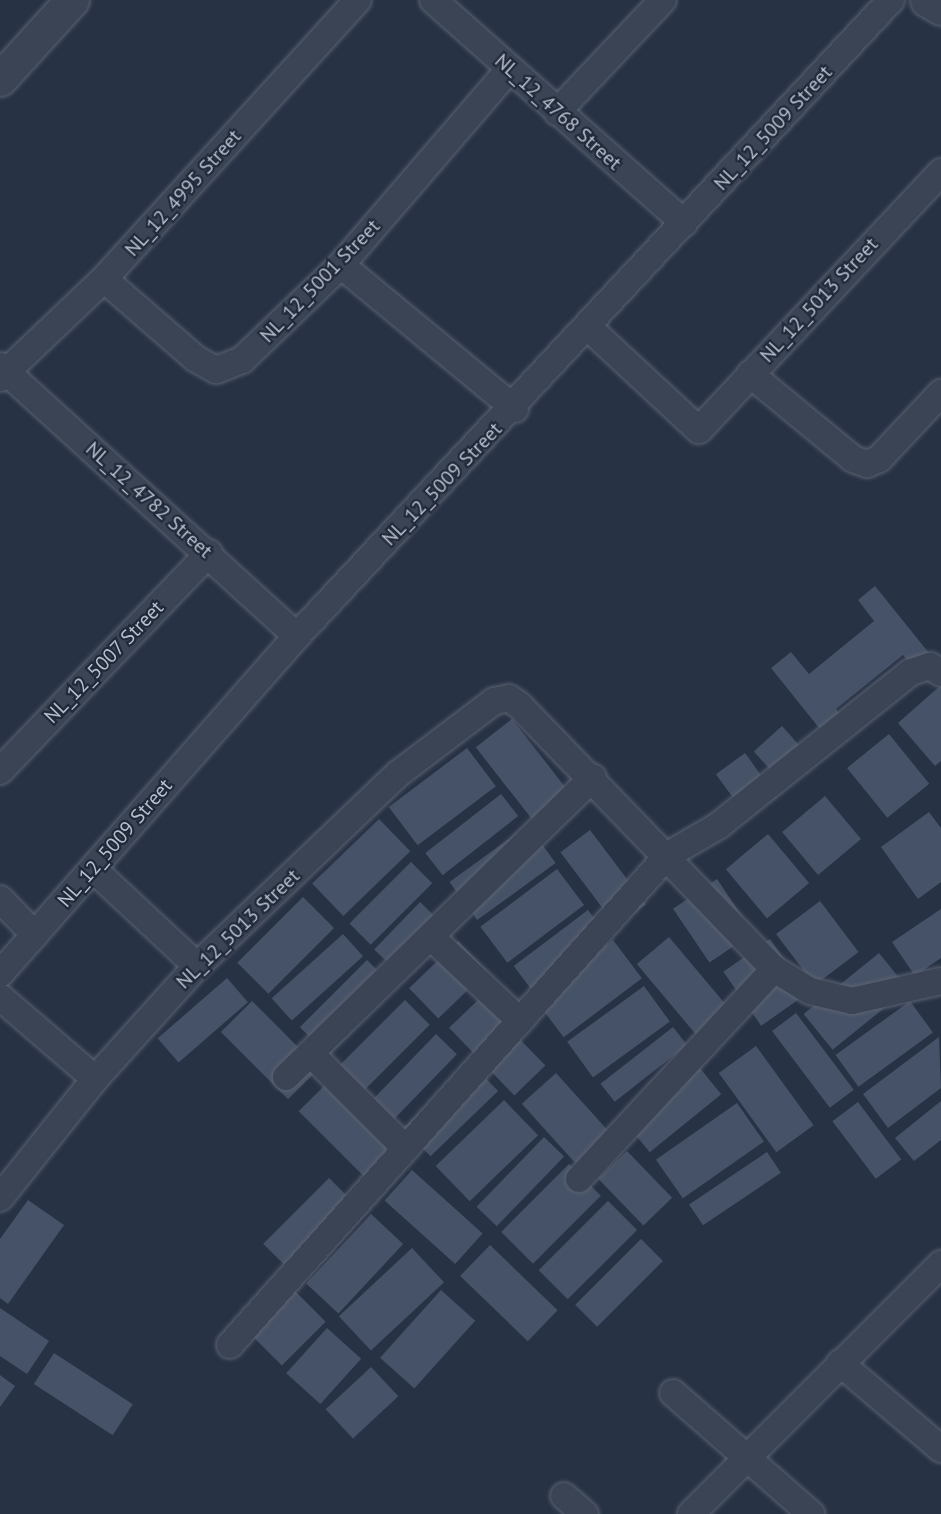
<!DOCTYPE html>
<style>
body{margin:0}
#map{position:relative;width:941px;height:1514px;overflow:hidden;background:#273245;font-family:"PT Sans",sans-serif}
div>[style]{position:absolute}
.building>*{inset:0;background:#465267;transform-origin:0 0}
.roads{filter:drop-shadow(0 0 2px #5a6271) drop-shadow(0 0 2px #5a6271)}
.minor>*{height:26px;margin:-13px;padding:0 13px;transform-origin:13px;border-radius:13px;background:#3b4454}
.tertiary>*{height:33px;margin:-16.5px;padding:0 16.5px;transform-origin:16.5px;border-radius:16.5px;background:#3b4454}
span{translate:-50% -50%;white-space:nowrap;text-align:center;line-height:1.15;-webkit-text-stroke:4.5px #20293a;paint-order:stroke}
.street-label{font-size:20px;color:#b9c0cd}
</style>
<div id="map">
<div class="building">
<div style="clip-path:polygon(875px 586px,937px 663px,920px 677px,903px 655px,836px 709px,851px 728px,832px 744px,771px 668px,791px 652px,809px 674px,874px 621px,858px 600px)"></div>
<div style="clip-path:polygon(941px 685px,941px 761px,935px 766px,898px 723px)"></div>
<div style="left:512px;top:719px;width:93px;height:46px;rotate:52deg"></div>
<div style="left:782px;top:726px;width:47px;height:38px;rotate:48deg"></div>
<div style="left:889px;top:734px;width:64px;height:54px;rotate:51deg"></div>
<div style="left:467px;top:748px;width:48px;height:98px;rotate:53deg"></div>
<div style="left:745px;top:753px;width:54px;height:36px;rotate:54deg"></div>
<div style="left:501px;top:794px;width:28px;height:96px;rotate:52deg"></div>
<div style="left:825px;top:796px;width:56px;height:56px;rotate:50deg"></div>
<div style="clip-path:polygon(929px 812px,941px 828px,941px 882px,918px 899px,881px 847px)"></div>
<div style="left:379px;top:819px;width:45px;height:93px;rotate:46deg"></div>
<div style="left:528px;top:825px;width:47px;height:97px;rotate:54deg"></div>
<div style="left:590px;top:830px;width:93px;height:37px;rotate:53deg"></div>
<div style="left:768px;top:834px;width:64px;height:55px;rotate:50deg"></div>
<div style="left:411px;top:862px;width:30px;height:87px;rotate:45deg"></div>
<div style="left:557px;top:869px;width:45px;height:96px;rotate:53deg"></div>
<div style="left:717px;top:879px;width:65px;height:53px;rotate:56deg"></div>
<div style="left:303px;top:897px;width:44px;height:93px;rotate:45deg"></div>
<div style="left:820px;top:901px;width:64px;height:55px;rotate:53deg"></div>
<div style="left:420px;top:902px;width:42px;height:66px;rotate:44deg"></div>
<div style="clip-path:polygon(941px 909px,941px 958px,915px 976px,892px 942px)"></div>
<div style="left:588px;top:910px;width:35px;height:93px;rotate:53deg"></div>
<div style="left:343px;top:934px;width:30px;height:96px;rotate:48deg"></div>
<div style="left:669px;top:937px;width:97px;height:42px;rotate:50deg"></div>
<div style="left:770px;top:939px;width:66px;height:57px;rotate:55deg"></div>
<div style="left:613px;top:940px;width:48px;height:98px;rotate:53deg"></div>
<div style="left:458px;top:941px;width:42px;height:68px;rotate:46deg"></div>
<div style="left:879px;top:953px;width:46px;height:97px;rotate:51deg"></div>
<div style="left:367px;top:960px;width:40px;height:95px;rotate:45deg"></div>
<div style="left:227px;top:978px;width:32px;height:92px;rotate:49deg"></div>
<div style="left:644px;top:986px;width:44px;height:95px;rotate:54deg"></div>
<div style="left:480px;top:998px;width:94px;height:43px;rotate:46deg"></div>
<div style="left:405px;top:1000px;width:35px;height:93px;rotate:45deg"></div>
<div style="left:252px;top:1001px;width:95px;height:44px;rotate:45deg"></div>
<div style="left:910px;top:1001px;width:39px;height:92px;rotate:54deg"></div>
<div style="left:796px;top:1013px;width:96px;height:30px;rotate:53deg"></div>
<div style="left:673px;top:1027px;width:23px;height:92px;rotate:52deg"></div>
<div style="left:436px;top:1034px;width:29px;height:92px;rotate:44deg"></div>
<div style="clip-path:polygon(939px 1037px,941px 1088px,888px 1128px,863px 1094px)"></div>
<div style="left:756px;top:1046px;width:98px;height:46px;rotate:54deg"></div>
<div style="left:691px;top:1057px;width:48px;height:92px;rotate:51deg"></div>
<div style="left:471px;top:1063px;width:39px;height:94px;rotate:46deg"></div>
<div style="left:556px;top:1073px;width:96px;height:46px;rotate:48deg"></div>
<div style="left:327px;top:1083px;width:98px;height:40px;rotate:45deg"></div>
<div style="left:504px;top:1100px;width:49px;height:95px;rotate:46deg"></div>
<div style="clip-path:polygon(941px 1101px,941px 1140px,914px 1161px,895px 1138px)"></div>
<div style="left:858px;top:1102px;width:72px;height:32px;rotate:53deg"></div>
<div style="left:737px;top:1103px;width:47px;height:99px;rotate:55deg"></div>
<div style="left:544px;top:1137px;width:28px;height:97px;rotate:44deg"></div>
<div style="left:627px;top:1151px;width:65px;height:40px;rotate:46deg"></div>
<div style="left:767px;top:1152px;width:25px;height:94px;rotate:56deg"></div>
<div style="left:569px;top:1164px;width:45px;height:96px;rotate:45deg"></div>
<div style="left:412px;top:1170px;width:95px;height:41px;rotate:42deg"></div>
<div style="left:329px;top:1178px;width:42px;height:93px;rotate:45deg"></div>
<div style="clip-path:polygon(28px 1200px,64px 1225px,8px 1304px,0 1298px,0 1239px)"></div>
<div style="left:608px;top:1201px;width:41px;height:98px;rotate:45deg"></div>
<div style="left:371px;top:1214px;width:44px;height:95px;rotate:43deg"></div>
<div style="left:641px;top:1239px;width:31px;height:93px;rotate:45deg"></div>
<div style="left:490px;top:1245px;width:94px;height:43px;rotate:44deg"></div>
<div style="left:412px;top:1248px;width:47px;height:100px;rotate:47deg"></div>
<div style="left:291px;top:1287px;width:49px;height:62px;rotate:45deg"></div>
<div style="left:441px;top:1290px;width:46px;height:91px;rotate:42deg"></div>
<div style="clip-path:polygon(0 1308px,49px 1341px,27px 1374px,0 1356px)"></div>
<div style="left:327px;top:1328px;width:46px;height:61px;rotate:42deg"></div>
<div style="left:54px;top:1353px;width:94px;height:37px;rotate:33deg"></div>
<div style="left:371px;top:1367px;width:40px;height:62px;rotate:47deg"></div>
<div style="clip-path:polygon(0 1375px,15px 1386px,0 1407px)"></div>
</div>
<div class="roads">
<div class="minor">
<div style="left:433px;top:0;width:336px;rotate:41.6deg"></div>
<div style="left:557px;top:112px;width:154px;rotate:-46.6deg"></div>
<div style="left:341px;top:265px;width:226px;rotate:39.6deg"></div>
<div style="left:104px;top:279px;width:122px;rotate:41deg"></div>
<div style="left:196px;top:359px;width:23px;rotate:29deg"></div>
<div style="left:216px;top:370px;width:28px;rotate:-21deg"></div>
<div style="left:242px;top:360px;width:137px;rotate:-43.8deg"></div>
<div style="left:341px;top:265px;width:257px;rotate:-49.3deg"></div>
<div style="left:588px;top:327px;width:151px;rotate:42.9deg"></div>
<div style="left:699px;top:430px;width:354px;rotate:-46.8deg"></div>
<div style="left:0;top:366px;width:401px;rotate:42.3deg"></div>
<div style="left:750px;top:374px;width:134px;rotate:39.5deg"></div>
<div style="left:853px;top:459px;width:15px;rotate:20deg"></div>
<div style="left:867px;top:464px;width:13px;rotate:-23deg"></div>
<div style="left:879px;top:459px;width:91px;rotate:-46.8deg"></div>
<div style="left:0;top:378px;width:144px;rotate:-43.6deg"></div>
<div style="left:104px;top:279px;width:377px;rotate:-47.7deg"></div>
<div style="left:0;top:771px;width:302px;rotate:-46.2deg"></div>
<div style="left:93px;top:869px;width:142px;rotate:43deg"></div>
<div style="left:0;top:899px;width:50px;rotate:45.8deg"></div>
<div style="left:432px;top:938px;width:121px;rotate:43.3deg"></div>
<div style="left:0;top:974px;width:450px;rotate:-48.7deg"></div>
<div style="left:297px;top:636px;width:870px;rotate:-46.96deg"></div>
<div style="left:0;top:997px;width:125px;rotate:40.8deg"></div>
<div style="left:311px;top:1054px;width:134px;rotate:45deg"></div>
<div style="left:286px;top:1077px;width:429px;rotate:-44.3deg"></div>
<div style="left:579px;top:1179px;width:287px;rotate:-47.1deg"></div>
<div style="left:0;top:1198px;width:152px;rotate:-51.4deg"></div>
<div style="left:95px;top:1079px;width:152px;rotate:-47.9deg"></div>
<div style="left:197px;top:966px;width:278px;rotate:-43.7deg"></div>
<div style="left:398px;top:774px;width:121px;rotate:-37.2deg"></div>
<div style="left:494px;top:701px;width:15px;rotate:-11deg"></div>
<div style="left:509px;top:698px;width:12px;rotate:35deg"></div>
<div style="left:519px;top:705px;width:367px;rotate:46deg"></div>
<div style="left:774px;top:969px;width:42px;rotate:31.4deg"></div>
<div style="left:810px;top:991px;width:43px;rotate:13.4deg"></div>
<div style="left:852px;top:1001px;width:91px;rotate:-12.7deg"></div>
<div style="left:230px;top:1345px;width:657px;rotate:-48.21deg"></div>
<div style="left:668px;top:855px;width:58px;rotate:-30.1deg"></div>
<div style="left:718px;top:826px;width:247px;rotate:-38.6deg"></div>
<div style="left:911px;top:672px;width:20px;rotate:-18deg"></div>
<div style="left:930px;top:666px;width:13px;rotate:32deg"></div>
<div style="left:840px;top:1363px;width:133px;rotate:40.4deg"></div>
<div style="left:673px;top:1393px;width:184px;rotate:41.2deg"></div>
<div style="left:564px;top:1496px;width:28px;rotate:41deg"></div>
<div style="left:691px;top:1514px;width:354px;rotate:-45deg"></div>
</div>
<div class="tertiary">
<div style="left:927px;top:0;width:16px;rotate:30deg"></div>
<div style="left:0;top:79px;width:107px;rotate:-47.7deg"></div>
</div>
</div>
<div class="street-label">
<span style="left:558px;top:112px;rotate:42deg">NL_12_4768 Street</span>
<span style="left:773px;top:128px;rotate:-47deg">NL_12_5009 Street</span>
<span style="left:183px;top:193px;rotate:-48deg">NL_12_4995 Street</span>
<span style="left:320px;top:281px;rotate:-46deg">NL_12_5001 Street</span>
<span style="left:819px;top:300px;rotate:-47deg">NL_12_5013 Street</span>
<span style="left:442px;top:484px;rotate:-46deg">NL_12_5009 Street</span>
<span style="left:149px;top:500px;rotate:42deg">NL_12_4782 Street</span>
<span style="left:104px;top:662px;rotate:-46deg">NL_12_5007 Street</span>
<span style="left:115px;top:843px;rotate:-49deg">NL_12_5009 Street</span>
<span style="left:238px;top:929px;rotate:-44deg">NL_12_5013 Street</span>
</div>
</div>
